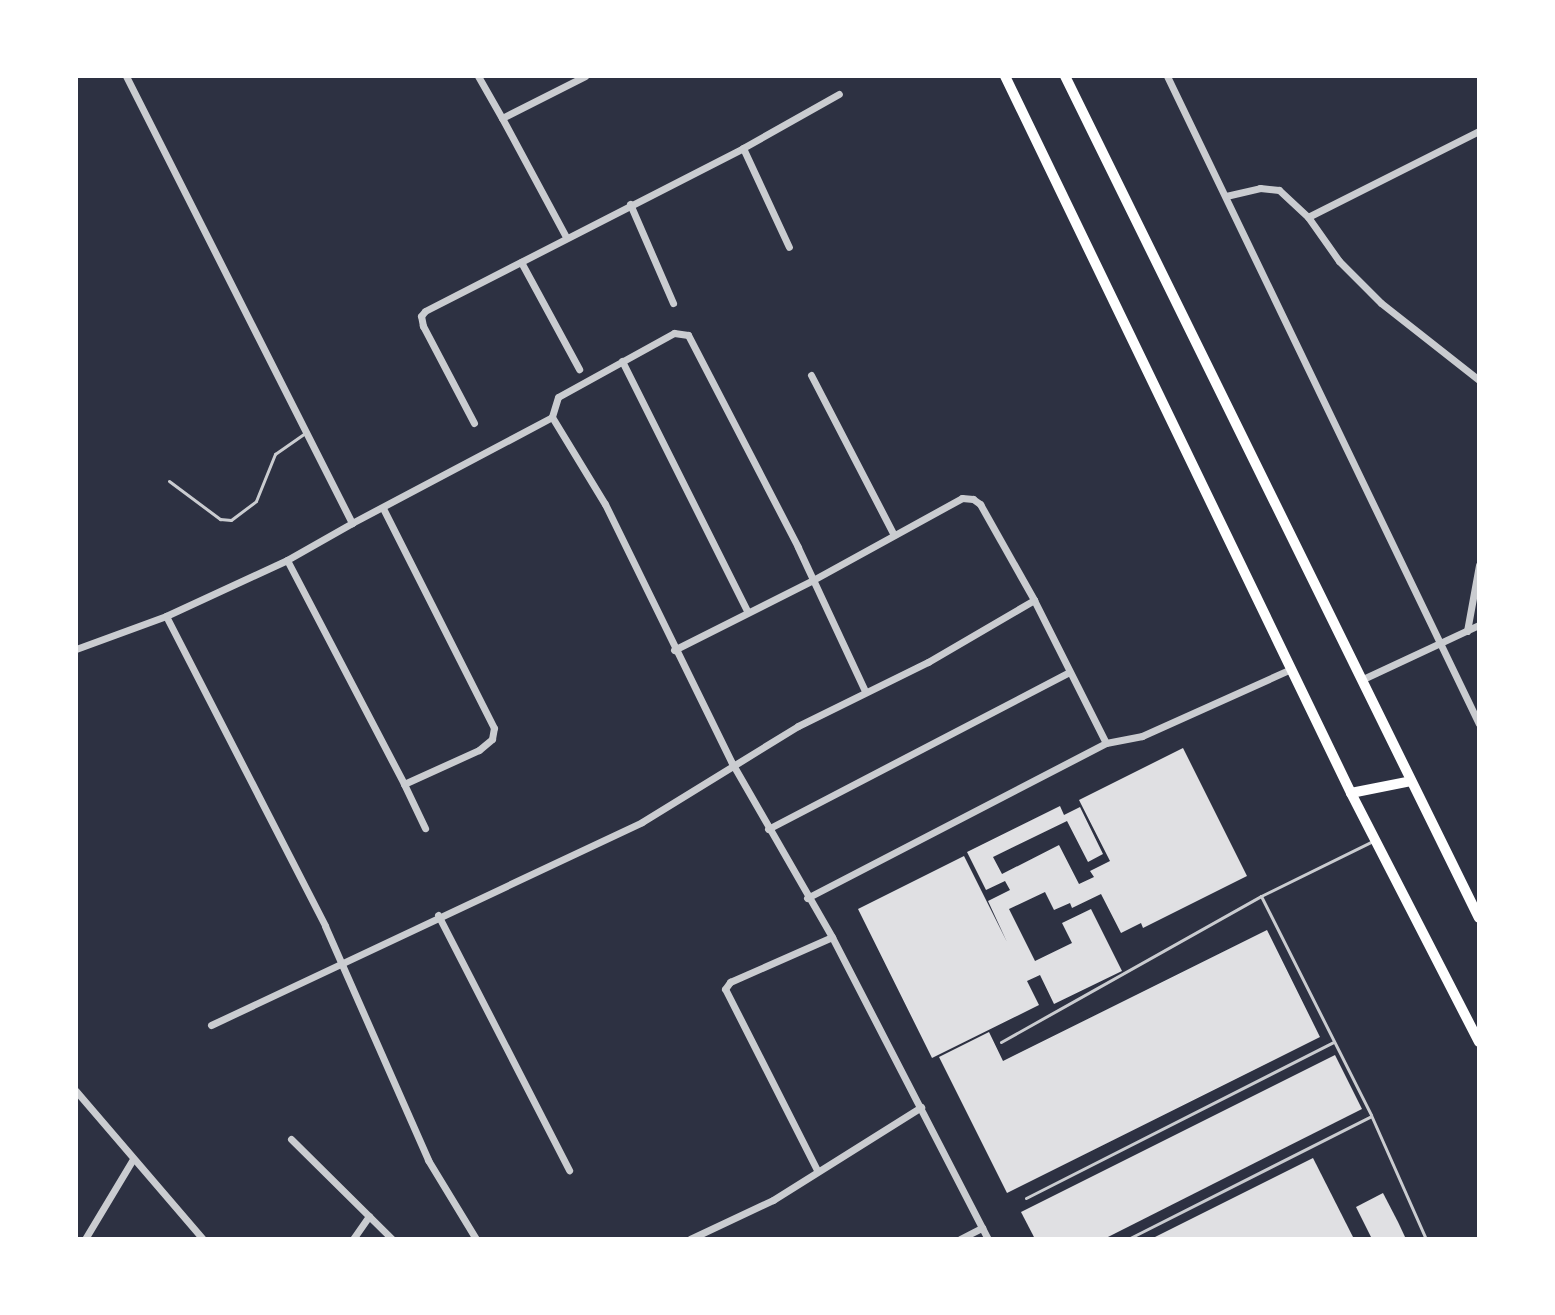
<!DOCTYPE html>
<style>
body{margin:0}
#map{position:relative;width:1555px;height:1315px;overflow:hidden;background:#2d3142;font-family:"Space Grotesk",sans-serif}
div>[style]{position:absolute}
.building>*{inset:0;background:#e0e0e3}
.service>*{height:3px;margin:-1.5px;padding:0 1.5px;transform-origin:1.5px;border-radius:1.5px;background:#caccd0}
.minor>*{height:7px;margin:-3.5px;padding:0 3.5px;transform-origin:3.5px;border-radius:3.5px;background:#caccd0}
.primary>*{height:10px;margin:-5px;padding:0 5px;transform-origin:5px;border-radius:5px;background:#fff}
span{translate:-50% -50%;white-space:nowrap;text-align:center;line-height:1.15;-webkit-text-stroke:8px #fff;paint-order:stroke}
.frame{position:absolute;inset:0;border:78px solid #fff;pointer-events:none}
</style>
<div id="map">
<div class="building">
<div style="clip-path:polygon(1183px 748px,1247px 876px,1143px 928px,1141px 923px,1121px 933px,1101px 894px,1072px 908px,1070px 903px,1054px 910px,1045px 892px,1009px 909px,1035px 961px,1072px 943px,1062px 923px,1091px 909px,1122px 971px,1054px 1004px,1040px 975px,1027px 981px,1039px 1005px,932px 1058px,858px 909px,964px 856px,1007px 942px,988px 901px,1010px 890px,1005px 881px,986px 890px,967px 852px,1060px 806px,1064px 815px,1080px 807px,1103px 854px,1088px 862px,1067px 821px,993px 857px,1002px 874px,1059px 845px,1079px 884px,1094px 877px,1090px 871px,1110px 861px,1079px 800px)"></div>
<div style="clip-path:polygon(1267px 930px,1320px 1037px,1007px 1193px,939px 1057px,989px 1032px,1003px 1061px)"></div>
<div style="clip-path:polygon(1335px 1055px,1362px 1109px,1104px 1239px,1035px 1239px,1021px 1212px)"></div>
<div style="clip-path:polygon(1313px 1158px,1354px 1239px,1151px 1239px)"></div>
<div style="clip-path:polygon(1383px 1193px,1398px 1222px,1406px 1239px,1372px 1239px,1356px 1207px)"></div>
</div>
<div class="service">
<div style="left:169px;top:481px;width:64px;rotate:36.7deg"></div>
<div style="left:220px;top:519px;width:11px;rotate:5deg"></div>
<div style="left:231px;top:520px;width:31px;rotate:-37deg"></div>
<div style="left:256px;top:501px;width:51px;rotate:-68deg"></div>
<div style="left:275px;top:454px;width:35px;rotate:-35deg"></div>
<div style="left:1261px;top:896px;width:125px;rotate:-26.2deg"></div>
<div style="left:1001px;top:1042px;width:298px;rotate:-29.3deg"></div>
<div style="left:1261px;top:896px;width:245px;rotate:63.3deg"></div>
<div style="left:1371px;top:1115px;width:136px;rotate:66.1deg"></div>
<div style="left:1026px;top:1198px;width:344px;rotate:-26.9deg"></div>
<div style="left:1128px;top:1239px;width:272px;rotate:-26.8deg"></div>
</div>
<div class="minor">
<div style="left:126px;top:76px;width:501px;rotate:63.18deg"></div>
<div style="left:352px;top:523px;width:226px;rotate:-27.9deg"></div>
<div style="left:478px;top:76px;width:48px;rotate:60.3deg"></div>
<div style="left:502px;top:118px;width:93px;rotate:-26.8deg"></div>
<div style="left:1167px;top:76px;width:719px;rotate:64.29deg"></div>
<div style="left:502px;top:118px;width:135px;rotate:61.7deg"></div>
<div style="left:743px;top:148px;width:109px;rotate:65.1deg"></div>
<div style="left:1226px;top:196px;width:35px;rotate:-13deg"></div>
<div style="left:1260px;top:188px;width:19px;rotate:6deg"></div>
<div style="left:1279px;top:190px;width:40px;rotate:43deg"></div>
<div style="left:1308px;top:217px;width:54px;rotate:54.8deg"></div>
<div style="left:1339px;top:261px;width:59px;rotate:45deg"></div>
<div style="left:1381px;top:303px;width:125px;rotate:38.2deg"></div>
<div style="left:630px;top:204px;width:108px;rotate:66.5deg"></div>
<div style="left:1308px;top:217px;width:191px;rotate:-26.7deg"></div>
<div style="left:521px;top:262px;width:122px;rotate:61.5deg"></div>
<div style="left:622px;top:361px;width:280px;rotate:63.4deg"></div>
<div style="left:811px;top:375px;width:180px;rotate:62.6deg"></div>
<div style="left:474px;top:423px;width:110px;rotate:-117.7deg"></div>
<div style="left:423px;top:326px;width:10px;rotate:-101deg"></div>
<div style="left:421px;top:316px;width:6px;rotate:-51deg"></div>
<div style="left:425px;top:311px;width:357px;rotate:-27.1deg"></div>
<div style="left:743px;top:148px;width:110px;rotate:-29.4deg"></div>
<div style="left:287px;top:560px;width:253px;rotate:62.4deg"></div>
<div style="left:404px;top:784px;width:82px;rotate:-24.4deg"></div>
<div style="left:479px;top:750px;width:17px;rotate:-40deg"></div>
<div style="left:492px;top:739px;width:11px;rotate:-80deg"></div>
<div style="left:494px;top:728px;width:246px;rotate:-116.8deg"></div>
<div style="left:166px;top:616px;width:348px;rotate:62.8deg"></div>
<div style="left:325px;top:926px;width:256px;rotate:66.2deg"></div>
<div style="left:428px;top:1160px;width:92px;rotate:58.7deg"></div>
<div style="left:1467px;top:631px;width:67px;rotate:-79.7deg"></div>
<div style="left:76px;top:649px;width:96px;rotate:-20.1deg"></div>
<div style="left:166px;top:616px;width:133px;rotate:-24.8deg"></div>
<div style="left:287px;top:560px;width:75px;rotate:-29.6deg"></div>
<div style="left:674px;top:650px;width:156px;rotate:-26.7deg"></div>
<div style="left:813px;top:580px;width:170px;rotate:-28.8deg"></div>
<div style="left:962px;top:498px;width:11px;rotate:5deg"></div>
<div style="left:973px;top:499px;width:9px;rotate:36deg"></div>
<div style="left:980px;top:504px;width:110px;rotate:60.6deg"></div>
<div style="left:1034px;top:600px;width:160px;rotate:63.3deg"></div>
<div style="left:1363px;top:679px;width:128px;rotate:-25deg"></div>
<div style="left:865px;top:691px;width:159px;rotate:-115deg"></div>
<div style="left:798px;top:547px;width:239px;rotate:-117.4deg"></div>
<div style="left:688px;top:335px;width:14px;rotate:-172deg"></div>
<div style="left:674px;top:333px;width:132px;rotate:151.1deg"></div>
<div style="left:558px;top:397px;width:21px;rotate:107deg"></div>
<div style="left:552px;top:417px;width:102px;rotate:58.7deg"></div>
<div style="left:605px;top:504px;width:288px;rotate:63.9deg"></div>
<div style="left:732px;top:763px;width:201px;rotate:60.1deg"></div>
<div style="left:832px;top:937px;width:340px;rotate:62.7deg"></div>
<div style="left:404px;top:784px;width:49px;rotate:64.5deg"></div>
<div style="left:768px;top:829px;width:339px;rotate:-27.5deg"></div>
<div style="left:807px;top:898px;width:337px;rotate:-27.4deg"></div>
<div style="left:1106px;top:743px;width:37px;rotate:-11deg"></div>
<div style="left:1142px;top:736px;width:163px;rotate:-24.2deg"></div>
<div style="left:438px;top:915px;width:287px;rotate:62.8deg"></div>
<div style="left:211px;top:1025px;width:476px;rotate:-25.2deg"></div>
<div style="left:642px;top:822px;width:183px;rotate:-31.6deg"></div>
<div style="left:798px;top:726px;width:145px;rotate:-26.2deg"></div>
<div style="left:928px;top:662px;width:123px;rotate:-30.3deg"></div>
<div style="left:76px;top:1091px;width:195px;rotate:49.4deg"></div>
<div style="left:291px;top:1139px;width:142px;rotate:44.7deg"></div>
<div style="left:817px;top:1170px;width:203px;rotate:-116.9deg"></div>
<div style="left:725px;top:989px;width:9px;rotate:-54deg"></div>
<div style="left:730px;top:982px;width:111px;rotate:-23.8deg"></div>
<div style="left:85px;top:1239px;width:93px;rotate:-59deg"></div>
<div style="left:353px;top:1239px;width:28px;rotate:-55deg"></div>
<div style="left:690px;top:1239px;width:92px;rotate:-25.2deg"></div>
<div style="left:773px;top:1200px;width:175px;rotate:-32.1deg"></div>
<div style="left:960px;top:1239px;width:25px;rotate:-27deg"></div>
</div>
<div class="primary">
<div style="left:1005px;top:76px;width:796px;rotate:64.24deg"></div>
<div style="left:1351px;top:793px;width:280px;rotate:62.8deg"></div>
<div style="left:1065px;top:76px;width:938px;rotate:63.82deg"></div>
<div style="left:1351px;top:793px;width:61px;rotate:-11.3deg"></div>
</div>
<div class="frame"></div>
</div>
